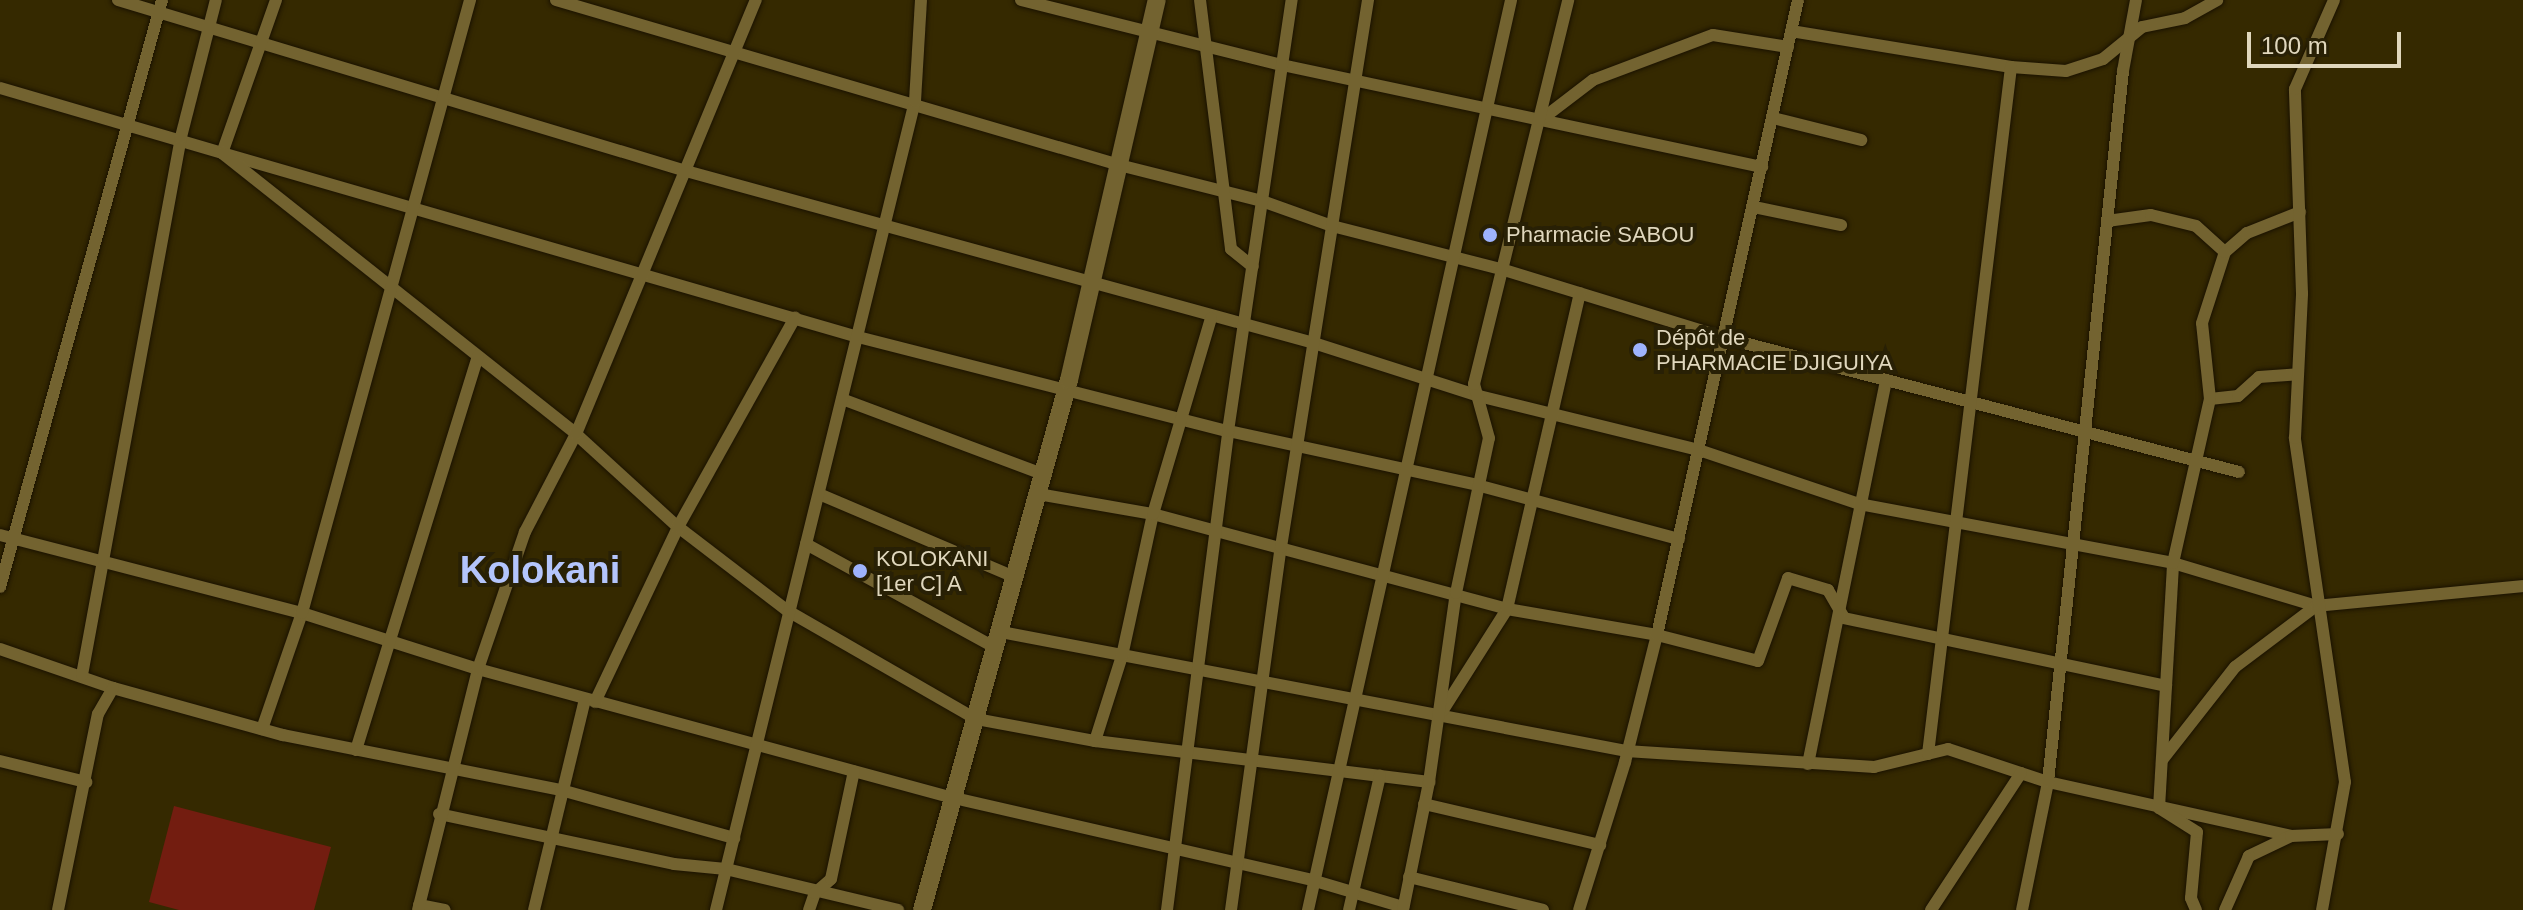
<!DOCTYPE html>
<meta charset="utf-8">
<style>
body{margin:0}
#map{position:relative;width:2523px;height:910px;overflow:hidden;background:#352900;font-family:Arial,sans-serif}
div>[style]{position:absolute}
.green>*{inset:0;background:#731d10}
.roads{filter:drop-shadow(0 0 2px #1a1200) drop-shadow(0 0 2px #1a1200)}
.street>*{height:12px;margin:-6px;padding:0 6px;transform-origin:6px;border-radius:6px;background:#736330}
.secondary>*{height:18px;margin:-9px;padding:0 9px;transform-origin:9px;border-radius:9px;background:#736330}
.dots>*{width:22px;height:22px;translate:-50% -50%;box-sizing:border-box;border:4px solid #282005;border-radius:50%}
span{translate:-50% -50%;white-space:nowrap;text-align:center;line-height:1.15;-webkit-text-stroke:8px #282005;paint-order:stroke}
.poi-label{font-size:22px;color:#e0d7bd}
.left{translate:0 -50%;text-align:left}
.town-label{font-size:38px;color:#b4c5fc;font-weight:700}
.scale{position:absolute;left:2247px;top:32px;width:154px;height:36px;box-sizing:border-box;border:4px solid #e0d7bd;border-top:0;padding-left:10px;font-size:24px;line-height:28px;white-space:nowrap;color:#e0d7bd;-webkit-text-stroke:6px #282005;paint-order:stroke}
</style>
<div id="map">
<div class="green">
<div style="clip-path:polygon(174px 806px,331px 847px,314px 910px,179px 910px,149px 902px)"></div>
</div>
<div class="roads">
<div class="street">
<div style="left:118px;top:0;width:593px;rotate:16.75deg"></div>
<div style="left:686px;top:171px;width:651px;rotate:15.32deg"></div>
<div style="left:1314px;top:343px;width:173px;rotate:17.8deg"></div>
<div style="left:1479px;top:396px;width:227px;rotate:13.8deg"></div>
<div style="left:1699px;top:450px;width:169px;rotate:18.6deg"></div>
<div style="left:1859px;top:504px;width:319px;rotate:10.6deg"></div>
<div style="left:2173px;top:563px;width:149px;rotate:16.7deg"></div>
<div style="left:2316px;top:606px;width:101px;rotate:143deg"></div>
<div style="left:2235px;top:667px;width:118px;rotate:128.1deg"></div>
<div style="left:276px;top:0;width:162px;rotate:109.4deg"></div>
<div style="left:222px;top:153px;width:662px;rotate:16.14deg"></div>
<div style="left:858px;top:337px;width:382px;rotate:14.3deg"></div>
<div style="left:1228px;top:431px;width:255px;rotate:12.2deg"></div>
<div style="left:1477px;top:485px;width:209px;rotate:15deg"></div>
<div style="left:556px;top:0;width:587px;rotate:16.33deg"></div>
<div style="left:1119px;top:165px;width:147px;rotate:14.1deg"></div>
<div style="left:1262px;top:201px;width:74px;rotate:19.7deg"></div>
<div style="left:1332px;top:226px;width:174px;rotate:14.3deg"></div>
<div style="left:1501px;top:269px;width:234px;rotate:17.1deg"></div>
<div style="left:1725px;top:338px;width:531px;rotate:14.61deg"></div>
<div style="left:1021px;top:0;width:269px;rotate:14deg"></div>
<div style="left:1282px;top:65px;width:491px;rotate:12deg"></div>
<div style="left:1200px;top:0;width:251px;rotate:82.9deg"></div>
<div style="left:1231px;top:249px;width:28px;rotate:39deg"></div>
<div style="left:1791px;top:31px;width:223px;rotate:9.3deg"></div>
<div style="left:2011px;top:67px;width:55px;rotate:4.2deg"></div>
<div style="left:2066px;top:71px;width:39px;rotate:-18deg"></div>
<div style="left:2103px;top:59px;width:50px;rotate:-39.4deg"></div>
<div style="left:2142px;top:27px;width:44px;rotate:-11.8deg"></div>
<div style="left:2185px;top:18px;width:37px;rotate:-29deg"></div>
<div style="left:0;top:88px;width:231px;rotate:16.3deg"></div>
<div style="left:222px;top:153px;width:452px;rotate:38.4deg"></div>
<div style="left:576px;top:434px;width:138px;rotate:42.4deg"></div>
<div style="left:678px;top:527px;width:138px;rotate:37.4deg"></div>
<div style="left:788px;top:611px;width:217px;rotate:29.9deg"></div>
<div style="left:976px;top:719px;width:121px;rotate:10.5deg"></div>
<div style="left:1095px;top:741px;width:337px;rotate:7deg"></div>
<div style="left:1773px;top:118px;width:91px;rotate:14deg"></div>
<div style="left:1542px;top:119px;width:64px;rotate:-37.4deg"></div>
<div style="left:1593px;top:80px;width:128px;rotate:-20.6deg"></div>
<div style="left:1713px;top:35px;width:76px;rotate:9.1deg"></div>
<div style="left:1754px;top:207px;width:89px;rotate:11.7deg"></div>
<div style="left:2107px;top:221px;width:44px;rotate:-7.8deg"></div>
<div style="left:2151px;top:215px;width:46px;rotate:13.7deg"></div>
<div style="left:2196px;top:226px;width:39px;rotate:42deg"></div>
<div style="left:842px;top:399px;width:215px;rotate:20.5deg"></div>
<div style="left:2210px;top:399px;width:28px;rotate:-6deg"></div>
<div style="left:2238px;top:396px;width:28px;rotate:-42deg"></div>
<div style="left:2259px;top:377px;width:39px;rotate:-4deg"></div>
<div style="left:819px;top:494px;width:213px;rotate:23deg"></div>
<div style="left:1038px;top:494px;width:117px;rotate:9.9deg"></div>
<div style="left:1153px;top:514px;width:367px;rotate:15deg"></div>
<div style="left:1507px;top:609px;width:152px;rotate:9.8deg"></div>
<div style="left:1657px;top:635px;width:104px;rotate:14.4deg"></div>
<div style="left:1758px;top:661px;width:88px;rotate:-70.1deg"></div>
<div style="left:1788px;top:578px;width:42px;rotate:16.7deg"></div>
<div style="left:1828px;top:590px;width:32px;rotate:60deg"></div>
<div style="left:1844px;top:618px;width:329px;rotate:11.9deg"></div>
<div style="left:0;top:535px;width:312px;rotate:14.5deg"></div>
<div style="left:302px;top:613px;width:185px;rotate:17.7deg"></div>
<div style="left:478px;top:669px;width:493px;rotate:15.2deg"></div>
<div style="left:954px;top:798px;width:370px;rotate:12.9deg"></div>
<div style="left:1315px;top:881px;width:92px;rotate:16.5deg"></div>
<div style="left:806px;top:544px;width:217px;rotate:28.7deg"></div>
<div style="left:0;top:587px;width:609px;rotate:-74.57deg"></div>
<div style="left:2316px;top:606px;width:208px;rotate:-5.5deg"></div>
<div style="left:1001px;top:632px;width:636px;rotate:10.78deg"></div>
<div style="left:1626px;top:751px;width:249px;rotate:3.7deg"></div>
<div style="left:1874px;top:767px;width:76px;rotate:-13.7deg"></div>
<div style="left:1948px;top:749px;width:105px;rotate:18.3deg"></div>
<div style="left:2048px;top:782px;width:249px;rotate:12.5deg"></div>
<div style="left:2291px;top:836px;width:47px;rotate:154.5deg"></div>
<div style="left:2249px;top:856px;width:59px;rotate:114deg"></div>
<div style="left:0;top:649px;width:120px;rotate:19deg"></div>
<div style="left:113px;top:688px;width:176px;rotate:15.5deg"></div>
<div style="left:283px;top:735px;width:283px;rotate:11.2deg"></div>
<div style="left:561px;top:790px;width:180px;rotate:15.5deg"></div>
<div style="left:82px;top:675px;width:547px;rotate:-79.57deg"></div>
<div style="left:181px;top:137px;width:141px;rotate:-75.7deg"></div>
<div style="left:595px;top:702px;width:194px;rotate:-64.6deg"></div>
<div style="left:678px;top:527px;width:240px;rotate:-60.8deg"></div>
<div style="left:1443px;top:710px;width:120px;rotate:-57.6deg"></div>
<div style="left:1507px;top:609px;width:324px;rotate:-77deg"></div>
<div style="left:262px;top:729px;width:123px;rotate:-71deg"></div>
<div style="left:302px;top:613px;width:636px;rotate:-74.67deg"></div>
<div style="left:1095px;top:741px;width:89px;rotate:-72.4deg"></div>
<div style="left:1122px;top:656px;width:145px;rotate:-77.7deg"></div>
<div style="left:1153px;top:514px;width:204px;rotate:-73.5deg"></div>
<div style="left:356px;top:750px;width:412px;rotate:-72.8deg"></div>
<div style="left:1928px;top:754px;width:692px;rotate:-83.11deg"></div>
<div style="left:0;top:761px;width:89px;rotate:13.7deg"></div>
<div style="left:1808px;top:764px;width:392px;rotate:-78.5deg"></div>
<div style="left:1424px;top:804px;width:181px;rotate:13.1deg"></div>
<div style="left:439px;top:814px;width:240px;rotate:12deg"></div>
<div style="left:674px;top:864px;width:52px;rotate:5.5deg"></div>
<div style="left:726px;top:869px;width:177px;rotate:13.4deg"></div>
<div style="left:2291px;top:836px;width:47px;rotate:-2.4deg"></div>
<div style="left:1409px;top:877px;width:138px;rotate:13.8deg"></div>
<div style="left:419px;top:905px;width:26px;rotate:11deg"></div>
<div style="left:58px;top:910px;width:200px;rotate:-78.5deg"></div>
<div style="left:98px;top:714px;width:30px;rotate:-60deg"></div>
<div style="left:418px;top:910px;width:248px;rotate:-76deg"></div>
<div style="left:478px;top:669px;width:145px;rotate:-71.1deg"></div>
<div style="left:525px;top:532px;width:110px;rotate:-62.5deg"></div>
<div style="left:576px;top:434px;width:470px;rotate:-67.5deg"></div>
<div style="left:534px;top:910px;width:217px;rotate:-76.4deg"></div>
<div style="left:716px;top:910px;width:833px;rotate:-76.18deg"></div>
<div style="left:915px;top:101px;width:101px;rotate:-86.6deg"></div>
<div style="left:809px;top:910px;width:18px;rotate:-71deg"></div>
<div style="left:815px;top:893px;width:21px;rotate:-41deg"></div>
<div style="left:831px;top:879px;width:110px;rotate:-78deg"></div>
<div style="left:1167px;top:910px;width:483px;rotate:-82.7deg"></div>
<div style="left:1228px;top:431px;width:436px;rotate:-81.6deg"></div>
<div style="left:1231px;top:910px;width:366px;rotate:-82.2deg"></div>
<div style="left:1281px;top:547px;width:554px;rotate:-80.96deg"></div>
<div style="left:1308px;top:910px;width:932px;rotate:-77.42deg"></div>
<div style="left:1349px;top:910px;width:138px;rotate:-77deg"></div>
<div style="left:1403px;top:910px;width:131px;rotate:-78.5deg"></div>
<div style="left:1429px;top:782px;width:191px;rotate:-81.9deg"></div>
<div style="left:1456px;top:593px;width:158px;rotate:-78deg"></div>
<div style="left:1489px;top:438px;width:56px;rotate:-105.5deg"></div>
<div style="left:1474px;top:384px;width:395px;rotate:-76.2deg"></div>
<div style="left:1579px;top:910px;width:155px;rotate:-72.7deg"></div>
<div style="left:1625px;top:762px;width:131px;rotate:-75.9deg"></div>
<div style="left:1657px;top:635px;width:650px;rotate:-77.48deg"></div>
<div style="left:1931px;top:910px;width:164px;rotate:-56.7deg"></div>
<div style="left:2022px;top:910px;width:131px;rotate:-78.5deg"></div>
<div style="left:2048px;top:782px;width:715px;rotate:-83.98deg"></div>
<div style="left:2123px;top:71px;width:72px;rotate:-79.6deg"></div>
<div style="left:2196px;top:910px;width:13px;rotate:-113deg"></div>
<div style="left:2191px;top:898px;width:66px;rotate:-84.8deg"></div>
<div style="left:2197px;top:832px;width:45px;rotate:-147.7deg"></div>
<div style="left:2159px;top:808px;width:245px;rotate:-86.7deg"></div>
<div style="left:2173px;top:563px;width:168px;rotate:-77.3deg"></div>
<div style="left:2210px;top:399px;width:76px;rotate:-96deg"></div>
<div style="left:2202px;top:323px;width:75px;rotate:-72.1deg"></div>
<div style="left:2225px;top:252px;width:29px;rotate:-41deg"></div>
<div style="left:2247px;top:233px;width:57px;rotate:-21.6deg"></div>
<div style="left:2322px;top:910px;width:130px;rotate:-79.8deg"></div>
<div style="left:2345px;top:782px;width:348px;rotate:-98.3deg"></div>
<div style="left:2295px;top:438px;width:145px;rotate:-87.2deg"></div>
<div style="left:2302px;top:293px;width:204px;rotate:-92deg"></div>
<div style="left:2295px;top:89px;width:97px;rotate:-66.3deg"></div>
</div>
<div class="secondary">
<div style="left:922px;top:910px;width:550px;rotate:-74.5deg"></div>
<div style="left:1069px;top:380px;width:390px;rotate:-77deg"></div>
</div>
</div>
<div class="dots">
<div style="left:1490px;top:235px;background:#9eb3fd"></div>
<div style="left:1640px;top:350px;background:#9eb3fd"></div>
<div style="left:860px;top:571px;background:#9eb3fd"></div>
</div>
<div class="poi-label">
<span class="left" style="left:1506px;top:235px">Pharmacie SABOU</span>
<span class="left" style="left:1656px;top:350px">Dépôt de<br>PHARMACIE DJIGUIYA</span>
<span class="left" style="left:876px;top:571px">KOLOKANI<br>[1er C] A</span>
</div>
<div class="town-label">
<span style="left:540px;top:571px">Kolokani</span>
</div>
<div class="scale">100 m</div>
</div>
